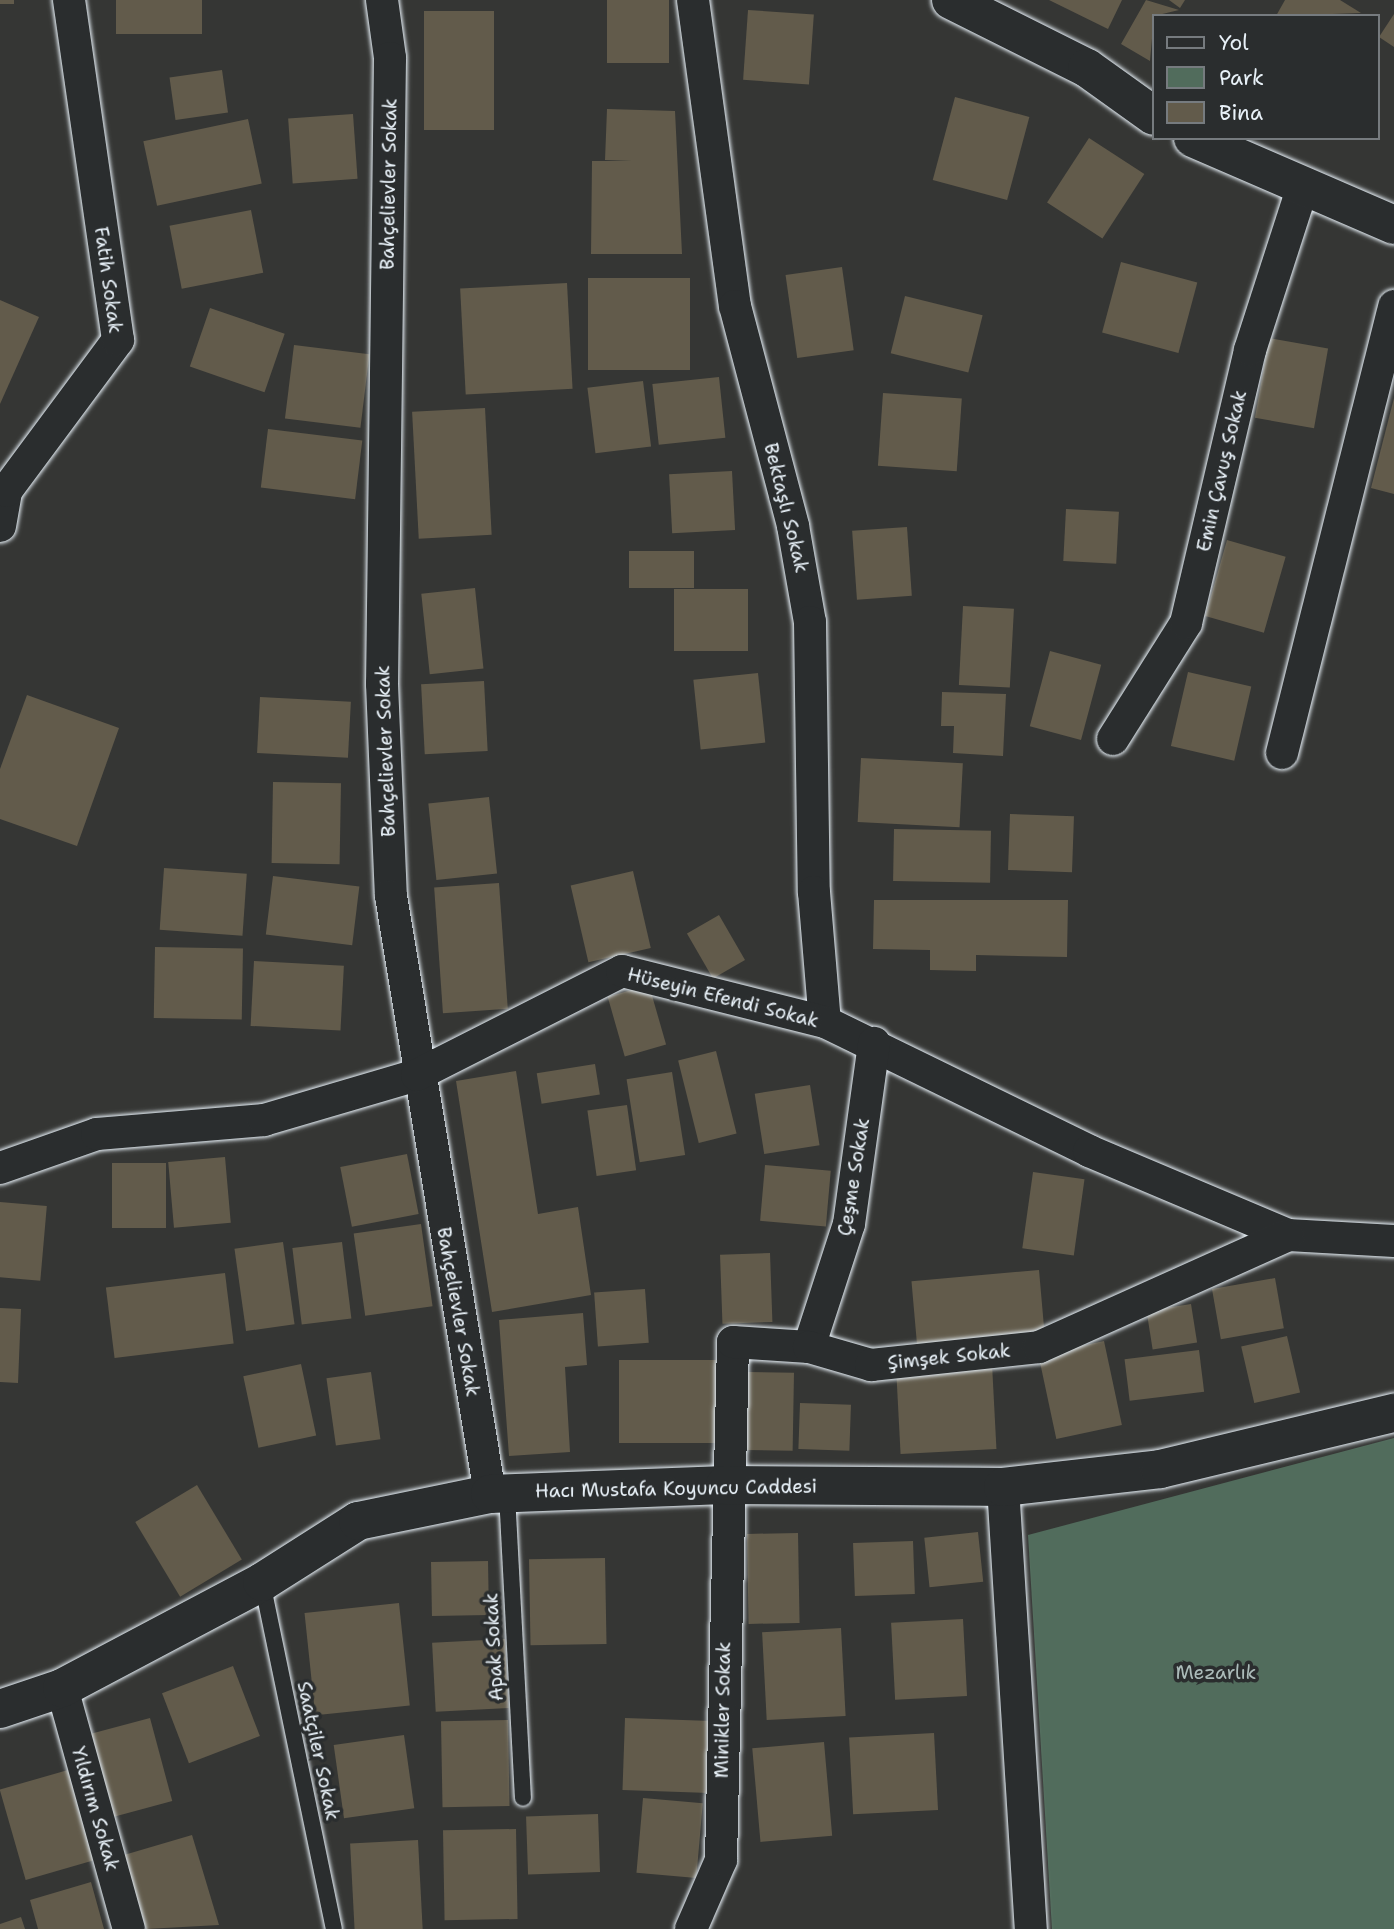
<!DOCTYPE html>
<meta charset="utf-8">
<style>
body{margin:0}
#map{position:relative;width:1394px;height:1929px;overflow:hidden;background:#353634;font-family:"Shantell Sans",sans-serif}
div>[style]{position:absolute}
.green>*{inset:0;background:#516c5c}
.building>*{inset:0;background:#625b4b;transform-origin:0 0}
.roads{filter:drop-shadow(0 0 2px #e8f1f8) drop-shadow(0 0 2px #e8f1f8)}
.lane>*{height:16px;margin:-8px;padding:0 8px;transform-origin:8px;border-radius:8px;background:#2a2d2e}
.street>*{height:32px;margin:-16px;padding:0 16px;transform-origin:16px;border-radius:16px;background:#2a2d2e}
.secondary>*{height:38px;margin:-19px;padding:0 19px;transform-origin:19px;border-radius:19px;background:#2a2d2e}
span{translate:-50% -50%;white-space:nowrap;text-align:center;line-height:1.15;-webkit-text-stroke:7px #2a2d2e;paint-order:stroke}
.street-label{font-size:19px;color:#e8f1f8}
.park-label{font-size:19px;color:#acbcba}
.legend{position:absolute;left:1152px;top:14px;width:228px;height:126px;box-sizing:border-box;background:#2a2d2e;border:2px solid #767b7f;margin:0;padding:9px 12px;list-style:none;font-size:21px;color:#e8f1f8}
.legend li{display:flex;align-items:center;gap:14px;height:35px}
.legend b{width:35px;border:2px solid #767b7f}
</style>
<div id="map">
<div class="green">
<div style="clip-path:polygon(1394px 1438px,1394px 1929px,1052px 1929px,1028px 1535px)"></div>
</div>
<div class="building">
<div style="left:0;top:0;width:14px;height:4px"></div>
<div style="left:116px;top:0;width:86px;height:34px"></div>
<div style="left:607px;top:0;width:62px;height:63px"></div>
<div style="clip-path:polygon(1049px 0,1122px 0,1108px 29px)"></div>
<div style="clip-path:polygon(1146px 0,1179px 10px,1154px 16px,1150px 61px,1121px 44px)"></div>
<div style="clip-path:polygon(1169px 0,1185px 0,1180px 8px)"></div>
<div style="clip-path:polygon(1285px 0,1340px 0,1361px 13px,1276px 16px)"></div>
<div style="left:748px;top:10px;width:66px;height:70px;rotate:4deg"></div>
<div style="left:424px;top:11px;width:70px;height:119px"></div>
<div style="clip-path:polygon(1394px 14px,1394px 47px,1379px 37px)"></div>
<div style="left:222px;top:70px;width:43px;height:53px;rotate:82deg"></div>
<div style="left:955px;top:97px;width:77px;height:86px;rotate:15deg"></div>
<div style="clip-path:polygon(607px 109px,675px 111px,682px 254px,591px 254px,592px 161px,632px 161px,605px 160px)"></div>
<div style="left:353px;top:114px;width:65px;height:65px;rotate:86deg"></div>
<div style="left:248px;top:119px;width:66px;height:107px;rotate:78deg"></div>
<div style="left:1089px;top:138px;width:66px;height:77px;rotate:33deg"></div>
<div style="left:251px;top:210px;width:64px;height:83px;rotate:79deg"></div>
<div style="left:1121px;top:262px;width:79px;height:73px;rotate:15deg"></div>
<div style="left:842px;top:267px;width:84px;height:57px;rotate:82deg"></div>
<div style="left:588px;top:278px;width:102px;height:92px"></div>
<div style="left:567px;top:283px;width:106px;height:107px;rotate:87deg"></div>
<div style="left:905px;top:296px;width:80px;height:59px;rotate:14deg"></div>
<div style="clip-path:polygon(0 300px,39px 317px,0 404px)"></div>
<div style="left:210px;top:308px;width:79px;height:62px;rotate:19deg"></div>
<div style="left:1269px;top:338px;width:60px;height:81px;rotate:10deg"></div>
<div style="left:294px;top:345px;width:76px;height:74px;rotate:7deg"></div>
<div style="left:719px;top:377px;width:61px;height:67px;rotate:84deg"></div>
<div style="left:643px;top:381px;width:66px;height:56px;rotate:83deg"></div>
<div style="left:883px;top:393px;width:79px;height:73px;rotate:4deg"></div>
<div style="clip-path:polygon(1394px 398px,1394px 494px,1371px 488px)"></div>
<div style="left:485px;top:408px;width:127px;height:73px;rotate:87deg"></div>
<div style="left:268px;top:429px;width:95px;height:59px;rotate:7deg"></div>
<div style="left:732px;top:471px;width:59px;height:63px;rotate:87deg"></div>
<div style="left:1066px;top:509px;width:53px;height:52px;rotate:3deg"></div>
<div style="left:907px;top:527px;width:69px;height:55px;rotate:86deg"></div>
<div style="left:1227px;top:540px;width:61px;height:79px;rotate:16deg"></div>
<div style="left:694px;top:551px;width:37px;height:65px;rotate:90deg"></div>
<div style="left:475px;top:588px;width:81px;height:54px;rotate:84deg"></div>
<div style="left:674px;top:589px;width:74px;height:62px"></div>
<div style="left:963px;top:606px;width:51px;height:79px;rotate:3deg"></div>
<div style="left:1050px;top:651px;width:53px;height:78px;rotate:15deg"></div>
<div style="left:1188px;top:672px;width:65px;height:76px;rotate:13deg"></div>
<div style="left:758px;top:673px;width:70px;height:65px;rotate:84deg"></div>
<div style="left:484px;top:681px;width:70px;height:63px;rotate:87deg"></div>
<div style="clip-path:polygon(942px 692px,1006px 694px,1003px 756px,953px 753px,954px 726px,941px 726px)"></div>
<div style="clip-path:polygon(27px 695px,119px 728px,77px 846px,0 819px,0 769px)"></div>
<div style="left:260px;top:697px;width:91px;height:56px;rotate:3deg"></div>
<div style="left:861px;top:758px;width:102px;height:64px;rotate:3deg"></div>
<div style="left:273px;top:782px;width:68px;height:81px;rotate:1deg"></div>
<div style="left:489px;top:797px;width:77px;height:61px;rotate:84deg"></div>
<div style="left:1010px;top:814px;width:64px;height:56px;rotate:2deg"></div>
<div style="left:894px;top:829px;width:97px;height:52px;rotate:1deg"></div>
<div style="left:164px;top:868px;width:83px;height:62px;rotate:4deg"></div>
<div style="left:633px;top:871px;width:79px;height:64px;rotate:77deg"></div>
<div style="left:273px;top:876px;width:87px;height:59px;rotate:7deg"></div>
<div style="left:499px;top:883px;width:126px;height:65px;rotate:86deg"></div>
<div style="clip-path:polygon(874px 900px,1068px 900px,1067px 957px,976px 955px,976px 971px,930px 970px,930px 950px,873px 949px)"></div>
<div style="left:719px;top:915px;width:52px;height:37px;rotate:60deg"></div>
<div style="left:155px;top:947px;width:88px;height:71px;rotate:1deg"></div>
<div style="left:254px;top:961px;width:90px;height:65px;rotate:3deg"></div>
<div style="left:649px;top:985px;width:62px;height:43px;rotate:74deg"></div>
<div style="left:716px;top:1051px;width:85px;height:39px;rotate:76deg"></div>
<div style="left:595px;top:1064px;width:31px;height:59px;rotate:81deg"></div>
<div style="clip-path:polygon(516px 1071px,538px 1214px,578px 1207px,591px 1295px,492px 1312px,456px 1081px)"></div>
<div style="left:672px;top:1072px;width:84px;height:46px;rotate:81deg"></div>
<div style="left:810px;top:1085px;width:61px;height:56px;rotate:81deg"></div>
<div style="left:627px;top:1105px;width:66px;height:40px;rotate:82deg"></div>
<div style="left:407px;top:1154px;width:61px;height:68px;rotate:79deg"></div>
<div style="left:225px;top:1157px;width:66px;height:57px;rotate:85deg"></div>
<div style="left:112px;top:1163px;width:54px;height:65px"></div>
<div style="left:765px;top:1165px;width:66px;height:56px;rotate:5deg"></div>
<div style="left:1033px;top:1172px;width:52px;height:77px;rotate:8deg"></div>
<div style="left:0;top:1202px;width:47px;height:75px;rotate:5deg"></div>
<div style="left:421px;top:1224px;width:83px;height:68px;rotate:82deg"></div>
<div style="left:283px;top:1242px;width:83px;height:49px;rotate:82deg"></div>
<div style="left:342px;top:1242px;width:77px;height:50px;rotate:83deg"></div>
<div style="left:770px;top:1253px;width:69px;height:50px;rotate:88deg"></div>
<div style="left:1039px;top:1270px;width:66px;height:128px;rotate:85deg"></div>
<div style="left:225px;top:1273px;width:71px;height:120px;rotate:83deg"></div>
<div style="left:1275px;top:1278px;width:51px;height:64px;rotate:80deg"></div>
<div style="left:645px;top:1289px;width:54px;height:51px;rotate:86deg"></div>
<div style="left:1191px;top:1304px;width:39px;height:45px;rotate:81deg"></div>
<div style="clip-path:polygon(0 1308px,21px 1309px,18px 1383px,0 1382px)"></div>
<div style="clip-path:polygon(583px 1313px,587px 1365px,565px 1367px,570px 1452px,509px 1456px,499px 1320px)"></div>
<div style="left:1287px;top:1336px;width:58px;height:47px;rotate:77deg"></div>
<div style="left:1104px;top:1341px;width:86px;height:67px;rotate:78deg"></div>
<div style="left:1199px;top:1350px;width:42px;height:75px;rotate:83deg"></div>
<div style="left:619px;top:1360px;width:97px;height:83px"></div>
<div style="left:301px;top:1364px;width:73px;height:59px;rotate:78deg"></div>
<div style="left:992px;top:1364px;width:85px;height:96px;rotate:87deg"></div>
<div style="left:371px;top:1372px;width:68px;height:45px;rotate:82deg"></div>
<div style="left:748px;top:1372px;width:46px;height:78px;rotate:1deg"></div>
<div style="left:800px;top:1403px;width:51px;height:46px;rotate:2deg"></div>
<div style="left:197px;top:1485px;width:87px;height:72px;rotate:59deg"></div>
<div style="left:978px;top:1532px;width:50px;height:54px;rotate:84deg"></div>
<div style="left:798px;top:1533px;width:90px;height:51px;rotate:89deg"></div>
<div style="left:913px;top:1541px;width:53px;height:60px;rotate:88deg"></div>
<div style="left:605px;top:1558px;width:86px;height:76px;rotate:89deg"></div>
<div style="left:488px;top:1561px;width:54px;height:57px;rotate:89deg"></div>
<div style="left:399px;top:1603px;width:103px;height:95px;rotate:84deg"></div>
<div style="left:963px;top:1619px;width:77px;height:72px;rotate:87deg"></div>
<div style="left:841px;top:1628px;width:88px;height:79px;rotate:87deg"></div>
<div style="left:505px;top:1639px;width:69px;height:73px;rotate:87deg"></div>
<div style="left:233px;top:1666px;width:75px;height:76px;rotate:69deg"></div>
<div style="left:150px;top:1718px;width:86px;height:67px;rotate:75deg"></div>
<div style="left:625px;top:1718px;width:87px;height:72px;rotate:2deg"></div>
<div style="left:508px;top:1720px;width:86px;height:67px;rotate:89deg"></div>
<div style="left:934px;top:1733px;width:77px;height:85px;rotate:87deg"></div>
<div style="left:404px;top:1735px;width:74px;height:71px;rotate:82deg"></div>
<div style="left:824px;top:1742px;width:94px;height:72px;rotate:85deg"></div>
<div style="left:68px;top:1770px;width:94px;height:71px;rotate:74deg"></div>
<div style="left:643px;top:1798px;width:60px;height:75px;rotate:5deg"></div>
<div style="left:598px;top:1814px;width:58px;height:72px;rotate:88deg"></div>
<div style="left:516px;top:1829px;width:90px;height:73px;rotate:89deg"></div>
<div style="clip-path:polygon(192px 1835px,219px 1925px,146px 1929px,124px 1855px)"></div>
<div style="left:418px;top:1840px;width:89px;height:68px;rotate:87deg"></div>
<div style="clip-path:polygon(91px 1882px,104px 1929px,38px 1929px,30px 1900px)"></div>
<div style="clip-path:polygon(21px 1917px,25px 1929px,0 1929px,0 1924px)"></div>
</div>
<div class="roads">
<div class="lane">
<div style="left:507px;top:1494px;width:304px;rotate:87deg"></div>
<div style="left:262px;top:1582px;width:354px;rotate:78.3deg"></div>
</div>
<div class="street">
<div style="left:382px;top:0;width:59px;rotate:82.1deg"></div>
<div style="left:390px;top:58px;width:626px;rotate:90.73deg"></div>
<div style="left:382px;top:684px;width:212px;rotate:87.6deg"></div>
<div style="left:391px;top:896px;width:606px;rotate:80.6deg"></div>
<div style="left:693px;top:0;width:309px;rotate:82.2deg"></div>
<div style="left:735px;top:306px;width:228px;rotate:75.2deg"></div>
<div style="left:793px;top:526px;width:97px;rotate:80deg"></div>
<div style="left:810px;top:622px;width:270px;rotate:89.2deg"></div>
<div style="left:814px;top:892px;width:130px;rotate:85.2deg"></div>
<div style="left:0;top:526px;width:36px;rotate:-80deg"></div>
<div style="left:6px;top:491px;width:188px;rotate:-53.4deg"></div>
<div style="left:118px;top:340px;width:344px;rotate:-98.2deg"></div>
<div style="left:1113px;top:739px;width:137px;rotate:-57.8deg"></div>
<div style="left:1186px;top:623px;width:280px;rotate:-76.8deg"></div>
<div style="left:1250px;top:350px;width:169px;rotate:-72.1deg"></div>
<div style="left:1282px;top:753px;width:461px;rotate:-75.9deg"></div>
<div style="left:0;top:1168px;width:103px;rotate:-19.3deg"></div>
<div style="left:97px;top:1134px;width:168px;rotate:-4.8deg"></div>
<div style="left:264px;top:1120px;width:159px;rotate:-16.4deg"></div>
<div style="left:417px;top:1075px;width:230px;rotate:-26.9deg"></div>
<div style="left:622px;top:971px;width:209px;rotate:14.1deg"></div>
<div style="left:825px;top:1022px;width:294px;rotate:26deg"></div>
<div style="left:1089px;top:1151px;width:216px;rotate:22.9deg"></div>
<div style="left:1288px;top:1235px;width:106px;rotate:3.2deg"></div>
<div style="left:809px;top:1347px;width:129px;rotate:-72deg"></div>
<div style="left:849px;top:1224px;width:183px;rotate:-82.1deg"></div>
<div style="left:1003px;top:1487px;width:443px;rotate:86.4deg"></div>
<div style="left:62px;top:1688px;width:250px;rotate:74.5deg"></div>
<div style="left:691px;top:1929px;width:75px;rotate:-66.5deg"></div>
<div style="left:721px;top:1860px;width:518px;rotate:-88.67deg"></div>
<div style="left:733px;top:1342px;width:76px;rotate:3.8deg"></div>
<div style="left:809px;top:1347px;width:65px;rotate:16.2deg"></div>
<div style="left:871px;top:1365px;width:169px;rotate:-6.1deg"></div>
<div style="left:1039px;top:1347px;width:273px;rotate:-24.2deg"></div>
</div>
<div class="secondary">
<div style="left:951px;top:0;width:152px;rotate:26.6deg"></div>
<div style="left:1087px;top:68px;width:82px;rotate:35.6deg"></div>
<div style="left:1193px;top:138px;width:219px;rotate:23.4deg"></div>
<div style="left:0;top:1709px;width:65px;rotate:-18.7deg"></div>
<div style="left:62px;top:1688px;width:226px;rotate:-27.9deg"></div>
<div style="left:262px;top:1582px;width:114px;rotate:-32.4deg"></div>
<div style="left:358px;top:1521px;width:135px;rotate:-11.6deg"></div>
<div style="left:490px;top:1494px;width:235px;rotate:-2.2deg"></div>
<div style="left:725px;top:1485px;width:278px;rotate:0.4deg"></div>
<div style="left:1003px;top:1487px;width:158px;rotate:-6.5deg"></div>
<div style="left:1160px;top:1469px;width:241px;rotate:-13.5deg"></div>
</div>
</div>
<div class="street-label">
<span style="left:389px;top:184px;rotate:-89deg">Bahçelievler Sokak</span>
<span style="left:108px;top:280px;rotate:82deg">Fatih Sokak</span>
<span style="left:1222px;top:471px;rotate:-77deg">Emin Çavuş Sokak</span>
<span style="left:786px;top:508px;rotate:76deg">Bektaşlı Sokak</span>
<span style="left:386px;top:751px;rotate:-92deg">Bahçelievler Sokak</span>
<span style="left:723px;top:998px;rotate:14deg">Hüseyin Efendi Sokak</span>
<span style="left:854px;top:1177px;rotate:-81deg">Çeşme Sokak</span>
<span style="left:458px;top:1312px;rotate:80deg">Bahçelievler Sokak</span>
<span style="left:949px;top:1357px;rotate:-6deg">Şimşek Sokak</span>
<span style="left:676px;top:1489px;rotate:-1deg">Hacı Mustafa Koyuncu Caddesi</span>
<span style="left:494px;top:1647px;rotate:-93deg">Apak Sokak</span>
<span style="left:723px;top:1710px;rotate:-89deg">Minikler Sokak</span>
<span style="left:318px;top:1751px;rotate:78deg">Saatçiler Sokak</span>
<span style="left:95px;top:1809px;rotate:74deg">Yıldırım Sokak</span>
</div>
<div class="park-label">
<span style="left:1216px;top:1673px">Mezarlık</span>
</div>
<ul class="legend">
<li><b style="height:9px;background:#2a2d2e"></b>Yol</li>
<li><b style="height:19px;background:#516c5c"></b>Park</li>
<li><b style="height:19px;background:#625b4b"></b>Bina</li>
</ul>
</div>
